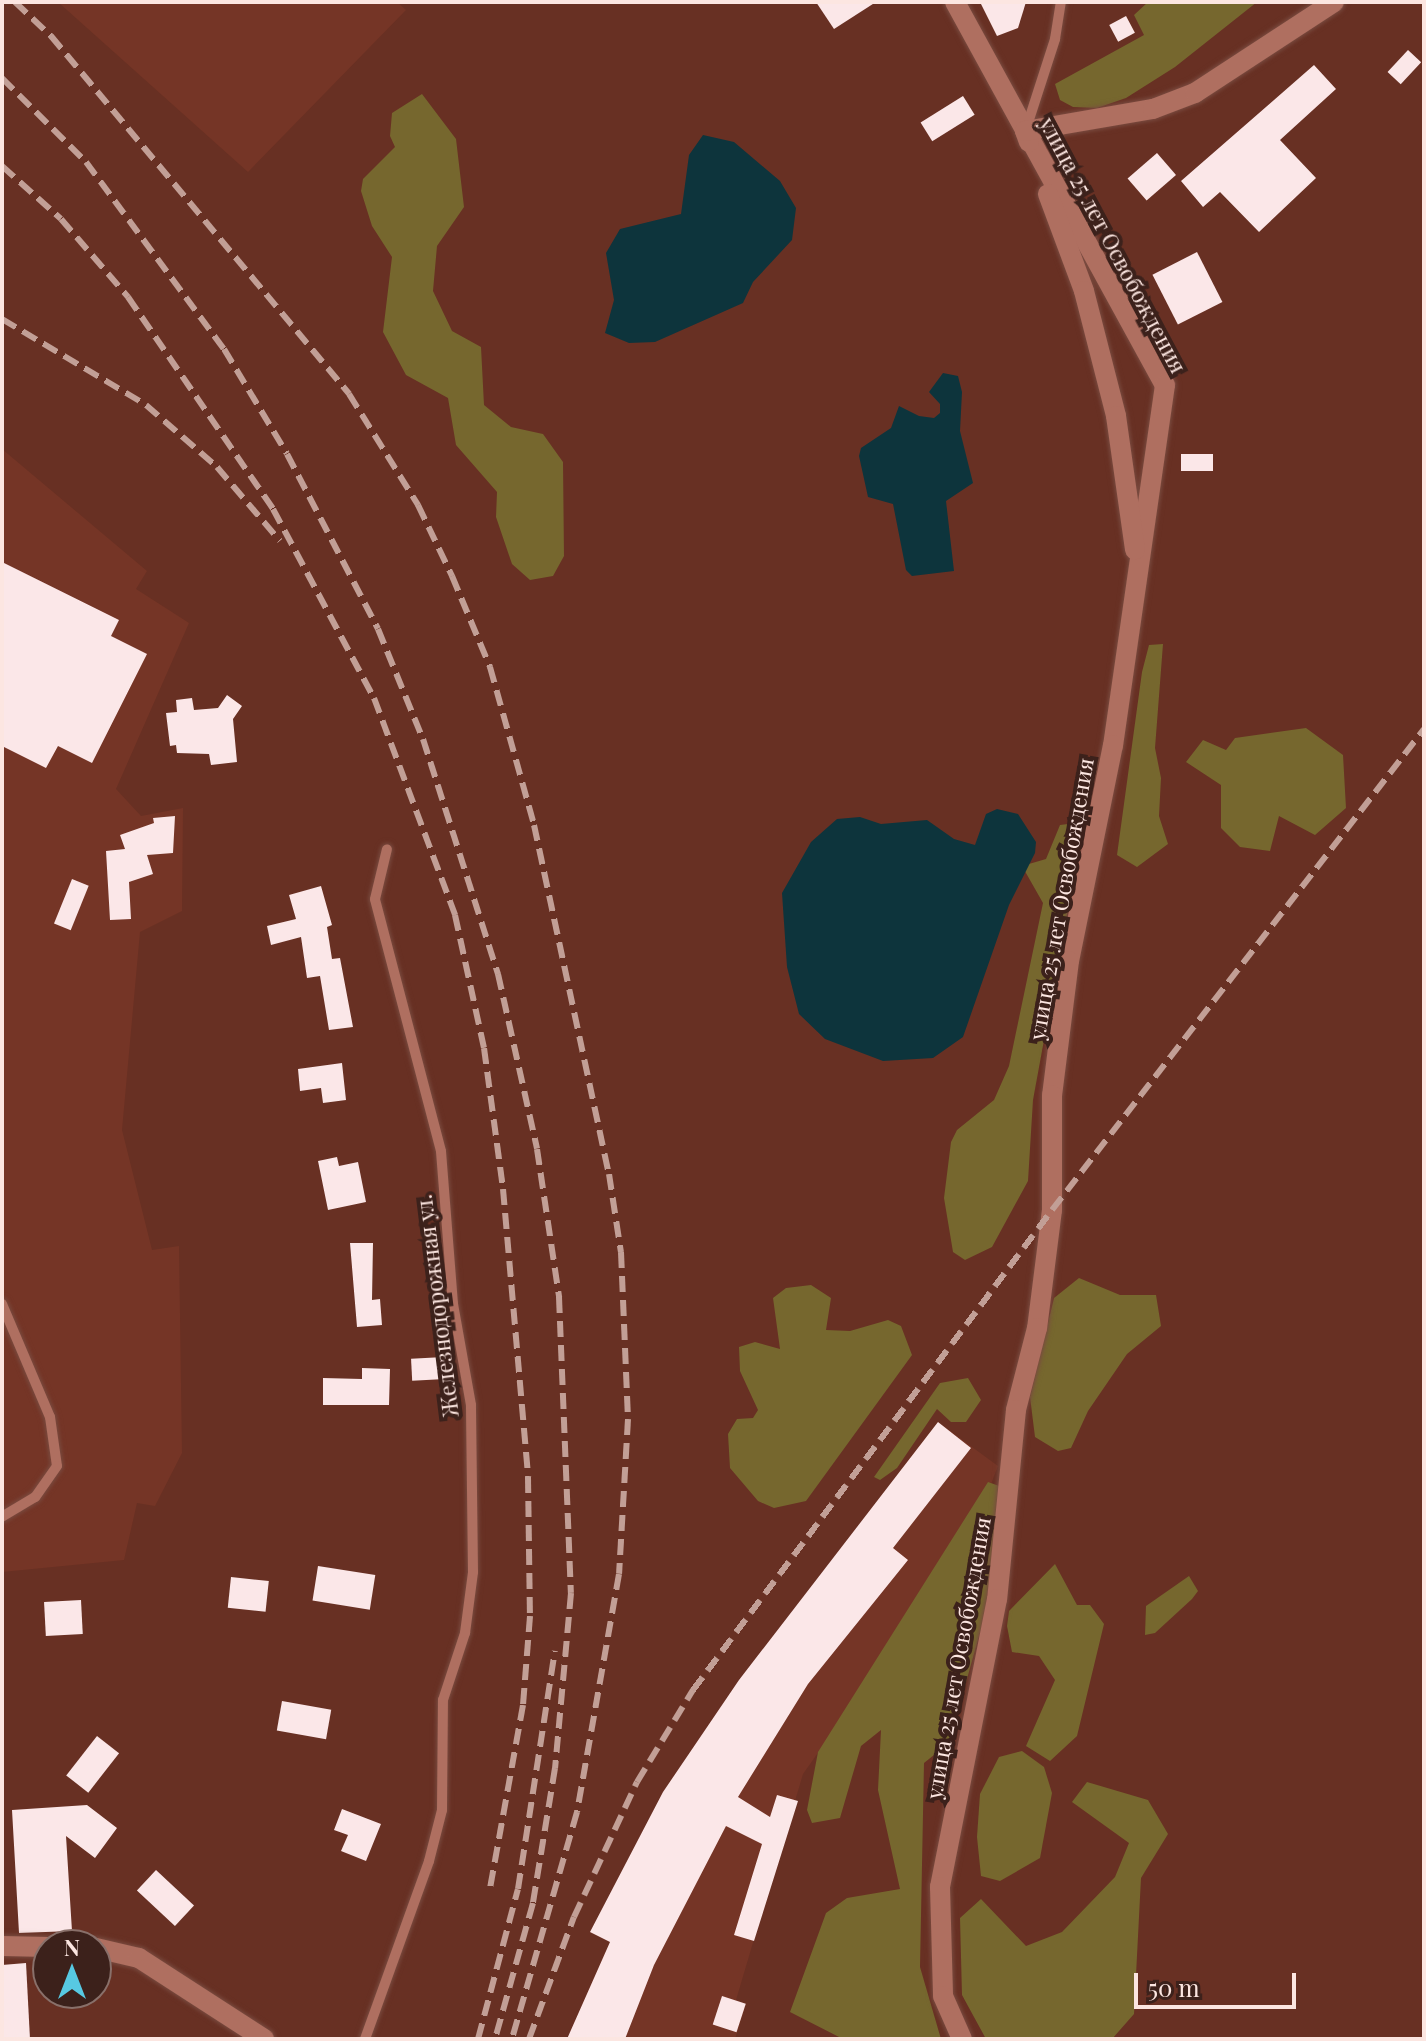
<!DOCTYPE html>
<meta charset="utf-8">
<style>
body{margin:0}
#map{position:relative;width:1426px;height:2041px;overflow:hidden;background:#683023;font-family:"Playfair Display",serif}
div>[style]{position:absolute}
.built>*{inset:0;background:#753526}
.green>*{inset:0;background:#76672e}
.water>*{inset:0;background:#0d343c}
.building>*{inset:0;background:#fbe7e8;transform-origin:0 0}
.roads{filter:drop-shadow(0 0 2px #794b40) drop-shadow(0 0 2px #794b40)}
.service>*{height:10px;margin:-5px;padding:0 5px;transform-origin:5px;border-radius:5px;background:#af6f60}
.minor>*{height:20px;margin:-10px;padding:0 10px;transform-origin:10px;border-radius:10px;background:#af6f60}
.rail>*{height:6px;margin-top:-3px;transform-origin:0;background:repeating-linear-gradient(90deg,#c29f96 0 16px,transparent 0 24px)}
span{translate:-50% -50%;white-space:nowrap;text-align:center;line-height:1.15;-webkit-text-stroke:8px #3c211b;paint-order:stroke}
.street-label{font-size:22px;color:#fce6e1}
.frame{position:absolute;inset:0;border:4px solid #fce6e1;pointer-events:none}
.north{position:absolute;left:32px;top:1929px;width:80px;height:80px;box-sizing:border-box;background:#3c211b;border:2px solid #89706a;border-radius:50%;rotate:0deg;font-size:22px;font-weight:700;line-height:32px;text-align:center;color:#fce6e1}
.north::after{content:'';display:block;margin:auto;width:28px;height:36px;background:#57c9e2;clip-path:polygon(50% 0,100% 100%,50% 72%,0 100%)}
.scale{position:absolute;left:1134px;top:1973px;width:162px;height:36px;box-sizing:border-box;border:4px solid #fce6e1;border-top:0;padding-left:10px;font-size:24px;line-height:28px;white-space:nowrap;color:#fce6e1;-webkit-text-stroke:6px #3c211b;paint-order:stroke}
</style>
<div id="map">
<div class="built">
<div style="clip-path:polygon(58px 2px,397px 2px,406px 10px,248px 172px)"></div>
<div style="clip-path:polygon(2px 449px,147px 571px,136px 589px,189px 623px,116px 789px,141px 816px,183px 808px,182px 911px,140px 932px,122px 1130px,152px 1250px,179px 1246px,182px 1453px,155px 1506px,137px 1503px,124px 1560px,2px 1572px)"></div>
<div style="clip-path:polygon(938px 1422px,998px 1466px,970px 1538px,803px 1774px,736px 2000px,746px 2004px,735px 2039px,567px 2039px,610px 1942px,590px 1932px,860px 1524px)"></div>
</div>
<div class="green">
<div style="clip-path:polygon(1148px 2px,1257px 2px,1175px 67px,1126px 98px,1097px 108px,1073px 107px,1060px 100px,1055px 84px,1144px 35px,1134px 15px)"></div>
<div style="clip-path:polygon(422px 94px,456px 139px,464px 207px,437px 246px,433px 291px,452px 331px,481px 347px,484px 405px,511px 427px,543px 434px,563px 462px,564px 556px,553px 576px,530px 580px,512px 564px,496px 517px,497px 492px,456px 445px,448px 398px,406px 375px,383px 332px,392px 257px,372px 226px,361px 191px,363px 179px,395px 147px,390px 136px,392px 113px)"></div>
<div style="clip-path:polygon(1163px 644px,1155px 748px,1161px 778px,1159px 816px,1168px 844px,1137px 867px,1117px 855px,1142px 672px,1149px 645px)"></div>
<div style="clip-path:polygon(1306px 728px,1343px 755px,1346px 808px,1315px 835px,1279px 816px,1270px 851px,1240px 847px,1221px 828px,1221px 785px,1186px 762px,1203px 740px,1226px 750px,1235px 738px)"></div>
<div style="clip-path:polygon(1084px 822px,1033px 1100px,1028px 1181px,992px 1247px,965px 1260px,953px 1252px,944px 1198px,951px 1142px,957px 1130px,994px 1100px,1009px 1066px,1043px 903px,1022px 866px,1046px 859px,1060px 825px)"></div>
<div style="clip-path:polygon(1079px 1278px,1120px 1295px,1156px 1295px,1161px 1326px,1127px 1354px,1088px 1411px,1071px 1448px,1058px 1451px,1035px 1437px,1030px 1397px,1054px 1298px)"></div>
<div style="clip-path:polygon(811px 1285px,831px 1298px,826px 1330px,850px 1331px,888px 1320px,901px 1326px,912px 1355px,806px 1501px,774px 1508px,758px 1501px,730px 1468px,728px 1434px,737px 1419px,753px 1418px,758px 1410px,740px 1371px,739px 1347px,755px 1342px,780px 1349px,773px 1298px,786px 1288px)"></div>
<div style="clip-path:polygon(968px 1378px,981px 1400px,966px 1422px,951px 1422px,937px 1409px,897px 1468px,880px 1480px,874px 1477px,940px 1383px)"></div>
<div style="clip-path:polygon(988px 1482px,1005px 1488px,983px 1622px,949px 1743px,924px 1763px,920px 1967px,941px 2039px,843px 2039px,790px 2012px,826px 1913px,847px 1898px,900px 1889px,878px 1790px,881px 1730px,861px 1746px,840px 1818px,812px 1823px,807px 1810px,818px 1752px)"></div>
<div style="clip-path:polygon(1055px 1564px,1077px 1605px,1090px 1605px,1104px 1624px,1077px 1736px,1050px 1761px,1026px 1746px,1055px 1680px,1039px 1656px,1012px 1652px,1007px 1626px,1009px 1611px)"></div>
<div style="clip-path:polygon(1189px 1576px,1198px 1591px,1192px 1599px,1155px 1633px,1145px 1635px,1146px 1606px)"></div>
<div style="clip-path:polygon(1022px 1751px,1044px 1767px,1052px 1793px,1040px 1858px,1000px 1881px,981px 1876px,977px 1837px,980px 1794px,999px 1757px)"></div>
<div style="clip-path:polygon(1087px 1782px,1148px 1800px,1168px 1834px,1141px 1878px,1134px 2014px,1112px 2039px,986px 2039px,962px 1995px,960px 1918px,981px 1899px,1026px 1946px,1062px 1932px,1115px 1877px,1129px 1843px,1072px 1802px)"></div>
</div>
<div class="water">
<div style="clip-path:polygon(703px 135px,734px 142px,780px 181px,796px 208px,792px 240px,753px 282px,743px 303px,655px 342px,629px 343px,605px 333px,614px 300px,606px 253px,620px 229px,681px 214px,689px 155px)"></div>
<div style="clip-path:polygon(943px 373px,958px 376px,962px 392px,960px 431px,973px 483px,946px 501px,954px 571px,912px 576px,906px 570px,893px 504px,868px 497px,859px 456px,861px 448px,891px 428px,899px 406px,919px 416px,934px 418px,940px 413px,940px 404px,929px 392px)"></div>
<div style="clip-path:polygon(997px 809px,1018px 814px,1036px 842px,1035px 853px,1009px 905px,963px 1037px,933px 1058px,883px 1061px,825px 1039px,799px 1014px,787px 967px,782px 893px,811px 842px,837px 819px,860px 817px,881px 824px,927px 820px,954px 839px,975px 845px,986px 814px)"></div>
</div>
<div class="building">
<div style="clip-path:polygon(816px 2px,876px 2px,834px 29px)"></div>
<div style="clip-path:polygon(980px 2px,1026px 2px,1018px 28px,997px 36px)"></div>
<div style="left:1126px;top:16px;width:19px;height:19px;rotate:62deg"></div>
<div style="left:1408px;top:50px;width:18px;height:30px;rotate:43deg"></div>
<div style="clip-path:polygon(1314px 65px,1336px 89px,1280px 140px,1316px 178px,1259px 232px,1220px 192px,1203px 207px,1181px 181px)"></div>
<div style="left:963px;top:96px;width:22px;height:50px;rotate:58deg"></div>
<div style="left:1157px;top:153px;width:29px;height:39px;rotate:49deg"></div>
<div style="left:1197px;top:252px;width:56px;height:50px;rotate:63deg"></div>
<div style="left:1181px;top:454px;width:32px;height:17px"></div>
<div style="clip-path:polygon(2px 562px,119px 620px,111px 636px,147px 654px,92px 763px,58px 746px,46px 768px,2px 746px)"></div>
<div style="clip-path:polygon(227px 695px,242px 706px,233px 719px,237px 762px,211px 765px,209px 754px,177px 753px,176px 745px,170px 746px,166px 713px,177px 712px,176px 700px,192px 698px,194px 710px,218px 708px)"></div>
<div style="clip-path:polygon(175px 816px,173px 853px,147px 855px,153px 874px,129px 882px,131px 919px,110px 920px,106px 851px,125px 849px,120px 835px,154px 823px,153px 818px)"></div>
<div style="left:72px;top:879px;width:18px;height:48px;rotate:22deg"></div>
<div style="clip-path:polygon(321px 886px,332px 925px,327px 927px,332px 959px,340px 958px,353px 1027px,329px 1030px,320px 976px,307px 978px,301px 937px,271px 945px,267px 926px,296px 919px,289px 895px)"></div>
<div style="clip-path:polygon(342px 1063px,346px 1100px,323px 1103px,321px 1088px,300px 1091px,298px 1069px)"></div>
<div style="clip-path:polygon(337px 1157px,339px 1166px,358px 1162px,366px 1202px,328px 1210px,318px 1161px)"></div>
<div style="clip-path:polygon(350px 1243px,373px 1243px,372px 1300px,380px 1299px,382px 1325px,357px 1327px)"></div>
<div style="left:444px;top:1357px;width:22px;height:33px;rotate:87deg"></div>
<div style="clip-path:polygon(362px 1368px,390px 1369px,389px 1405px,323px 1405px,323px 1378px,362px 1379px)"></div>
<div style="clip-path:polygon(938px 1422px,971px 1448px,893px 1548px,908px 1560px,808px 1684px,738px 1797px,770px 1817px,777px 1795px,798px 1801px,754px 1941px,734px 1935px,762px 1844px,726px 1826px,654px 1965px,625px 2039px,567px 2039px,610px 1942px,590px 1932px,663px 1792px,739px 1680px)"></div>
<div style="left:318px;top:1566px;width:58px;height:35px;rotate:9deg"></div>
<div style="left:231px;top:1577px;width:38px;height:31px;rotate:6deg"></div>
<div style="left:81px;top:1600px;width:34px;height:37px;rotate:87deg"></div>
<div style="left:282px;top:1701px;width:50px;height:30px;rotate:10deg"></div>
<div style="left:97px;top:1736px;width:28px;height:50px;rotate:38deg"></div>
<div style="clip-path:polygon(87px 1805px,117px 1828px,95px 1858px,66px 1836px,72px 1931px,19px 1933px,12px 1810px)"></div>
<div style="clip-path:polygon(342px 1809px,381px 1824px,366px 1861px,341px 1851px,348px 1835px,334px 1830px)"></div>
<div style="left:156px;top:1870px;width:52px;height:28px;rotate:43deg"></div>
<div style="clip-path:polygon(26px 1963px,30px 2039px,2px 2039px,2px 1965px)"></div>
<div style="left:722px;top:1996px;width:25px;height:30px;rotate:18deg"></div>
</div>
<div class="roads">
<div class="service">
<div style="left:1026px;top:129px;width:95px;rotate:-72.1deg"></div>
<div style="left:1055px;top:39px;width:37px;rotate:-81deg"></div>
<div style="left:2px;top:1304px;width:123px;rotate:67deg"></div>
<div style="left:50px;top:1417px;width:49px;rotate:81.9deg"></div>
<div style="left:57px;top:1466px;width:38px;rotate:125deg"></div>
<div style="left:35px;top:1497px;width:39px;rotate:149deg"></div>
<div style="left:365px;top:2039px;width:189px;rotate:-70.2deg"></div>
<div style="left:429px;top:1861px;width:53px;rotate:-75.7deg"></div>
<div style="left:442px;top:1810px;width:110px;rotate:-89.5deg"></div>
<div style="left:443px;top:1700px;width:71px;rotate:-71.8deg"></div>
<div style="left:465px;top:1633px;width:62px;rotate:-82.5deg"></div>
<div style="left:473px;top:1572px;width:167px;rotate:-90.7deg"></div>
<div style="left:471px;top:1405px;width:103px;rotate:-100.1deg"></div>
<div style="left:453px;top:1304px;width:153px;rotate:-94.5deg"></div>
<div style="left:441px;top:1151px;width:260px;rotate:-104.7deg"></div>
<div style="left:375px;top:899px;width:51px;rotate:-76.5deg"></div>
</div>
<div class="minor">
<div style="left:955px;top:2px;width:437px;rotate:61.3deg"></div>
<div style="left:1165px;top:385px;width:364px;rotate:98.2deg"></div>
<div style="left:1113px;top:745px;width:220px;rotate:101.5deg"></div>
<div style="left:1069px;top:961px;width:135px;rotate:97.2deg"></div>
<div style="left:1052px;top:1095px;width:115px;rotate:90deg"></div>
<div style="left:1052px;top:1210px;width:119px;rotate:97.2deg"></div>
<div style="left:1037px;top:1328px;width:85px;rotate:104.4deg"></div>
<div style="left:1016px;top:1410px;width:190px;rotate:95.7deg"></div>
<div style="left:997px;top:1599px;width:294px;rotate:101.2deg"></div>
<div style="left:940px;top:1887px;width:109px;rotate:88.4deg"></div>
<div style="left:943px;top:1996px;width:47px;rotate:66.2deg"></div>
<div style="left:1029px;top:142px;width:12px;rotate:-110deg"></div>
<div style="left:1025px;top:131px;width:130px;rotate:-9.8deg"></div>
<div style="left:1153px;top:109px;width:45px;rotate:-20.9deg"></div>
<div style="left:1195px;top:93px;width:166px;rotate:-33.2deg"></div>
<div style="left:1048px;top:194px;width:103px;rotate:69.6deg"></div>
<div style="left:1084px;top:291px;width:129px;rotate:75.6deg"></div>
<div style="left:1116px;top:416px;width:135px;rotate:81.9deg"></div>
<div style="left:2px;top:1946px;width:46px;rotate:1.2deg"></div>
<div style="left:96px;top:1948px;width:44px;rotate:13.1deg"></div>
<div style="left:139px;top:1958px;width:149px;rotate:32.9deg"></div>
</div>
</div>
<div class="rail">
<div style="left:15px;top:2px;width:50px;rotate:43.4deg"></div>
<div style="left:51px;top:36px;width:466px;rotate:50.2deg"></div>
<div style="left:349px;top:394px;width:131px;rotate:58.1deg"></div>
<div style="left:418px;top:505px;width:79px;rotate:64.4deg"></div>
<div style="left:452px;top:576px;width:99px;rotate:67.3deg"></div>
<div style="left:490px;top:667px;width:164px;rotate:74.4deg"></div>
<div style="left:534px;top:825px;width:357px;rotate:77.9deg"></div>
<div style="left:609px;top:1174px;width:79px;rotate:81.3deg"></div>
<div style="left:621px;top:1252px;width:167px;rotate:87.6deg"></div>
<div style="left:628px;top:1419px;width:155px;rotate:93.3deg"></div>
<div style="left:619px;top:1574px;width:242px;rotate:100deg"></div>
<div style="left:577px;top:1812px;width:236px;rotate:106deg"></div>
<div style="left:2px;top:78px;width:119px;rotate:45deg"></div>
<div style="left:86px;top:162px;width:232px;rotate:53.6deg"></div>
<div style="left:224px;top:349px;width:122px;rotate:59deg"></div>
<div style="left:287px;top:454px;width:197px;rotate:62.5deg"></div>
<div style="left:378px;top:629px;width:119px;rotate:67.8deg"></div>
<div style="left:423px;top:739px;width:247px;rotate:72.3deg"></div>
<div style="left:498px;top:974px;width:179px;rotate:77.4deg"></div>
<div style="left:537px;top:1149px;width:150px;rotate:81.5deg"></div>
<div style="left:559px;top:1297px;width:296px;rotate:87.7deg"></div>
<div style="left:571px;top:1593px;width:176px;rotate:95.2deg"></div>
<div style="left:555px;top:1768px;width:137px;rotate:99.3deg"></div>
<div style="left:533px;top:1903px;width:141px;rotate:105.6deg"></div>
<div style="left:2px;top:166px;width:79px;rotate:41.9deg"></div>
<div style="left:61px;top:219px;width:103px;rotate:49.3deg"></div>
<div style="left:128px;top:297px;width:257px;rotate:55.6deg"></div>
<div style="left:273px;top:509px;width:214px;rotate:61.9deg"></div>
<div style="left:374px;top:698px;width:232px;rotate:69.5deg"></div>
<div style="left:455px;top:915px;width:136px;rotate:77.7deg"></div>
<div style="left:484px;top:1048px;width:142px;rotate:82.3deg"></div>
<div style="left:503px;top:1189px;width:289px;rotate:85deg"></div>
<div style="left:528px;top:1477px;width:139px;rotate:89.2deg"></div>
<div style="left:530px;top:1616px;width:89px;rotate:94.5deg"></div>
<div style="left:523px;top:1705px;width:187px;rotate:100.2deg"></div>
<div style="left:2px;top:319px;width:168px;rotate:30.8deg"></div>
<div style="left:146px;top:405px;width:94px;rotate:41.1deg"></div>
<div style="left:217px;top:467px;width:97px;rotate:49.6deg"></div>
<div style="left:478px;top:2039px;width:155px;rotate:-75.1deg"></div>
<div style="left:518px;top:1889px;width:241px;rotate:-81.2deg"></div>
<div style="left:529px;top:2039px;width:130px;rotate:-69.8deg"></div>
<div style="left:574px;top:1917px;width:149px;rotate:-65deg"></div>
<div style="left:637px;top:1782px;width:108px;rotate:-58.7deg"></div>
<div style="left:693px;top:1690px;width:599px;rotate:-53.21deg"></div>
<div style="left:1052px;top:1210px;width:608px;rotate:-52.28deg"></div>
</div>
<div class="street-label">
<span style="left:1113px;top:245px;rotate:62deg">улица 25 лет Освобождения</span>
<span style="left:1061px;top:899px;rotate:-80deg">улица 25 лет Освобождения</span>
<span style="left:437px;top:1306px;rotate:-97deg">Железнодорожная ул.</span>
<span style="left:958px;top:1658px;rotate:-80deg">улица 25 лет Освобождения</span>
</div>
<div class="frame"></div>
<div class="north">N</div>
<div class="scale">50 m</div>
</div>
